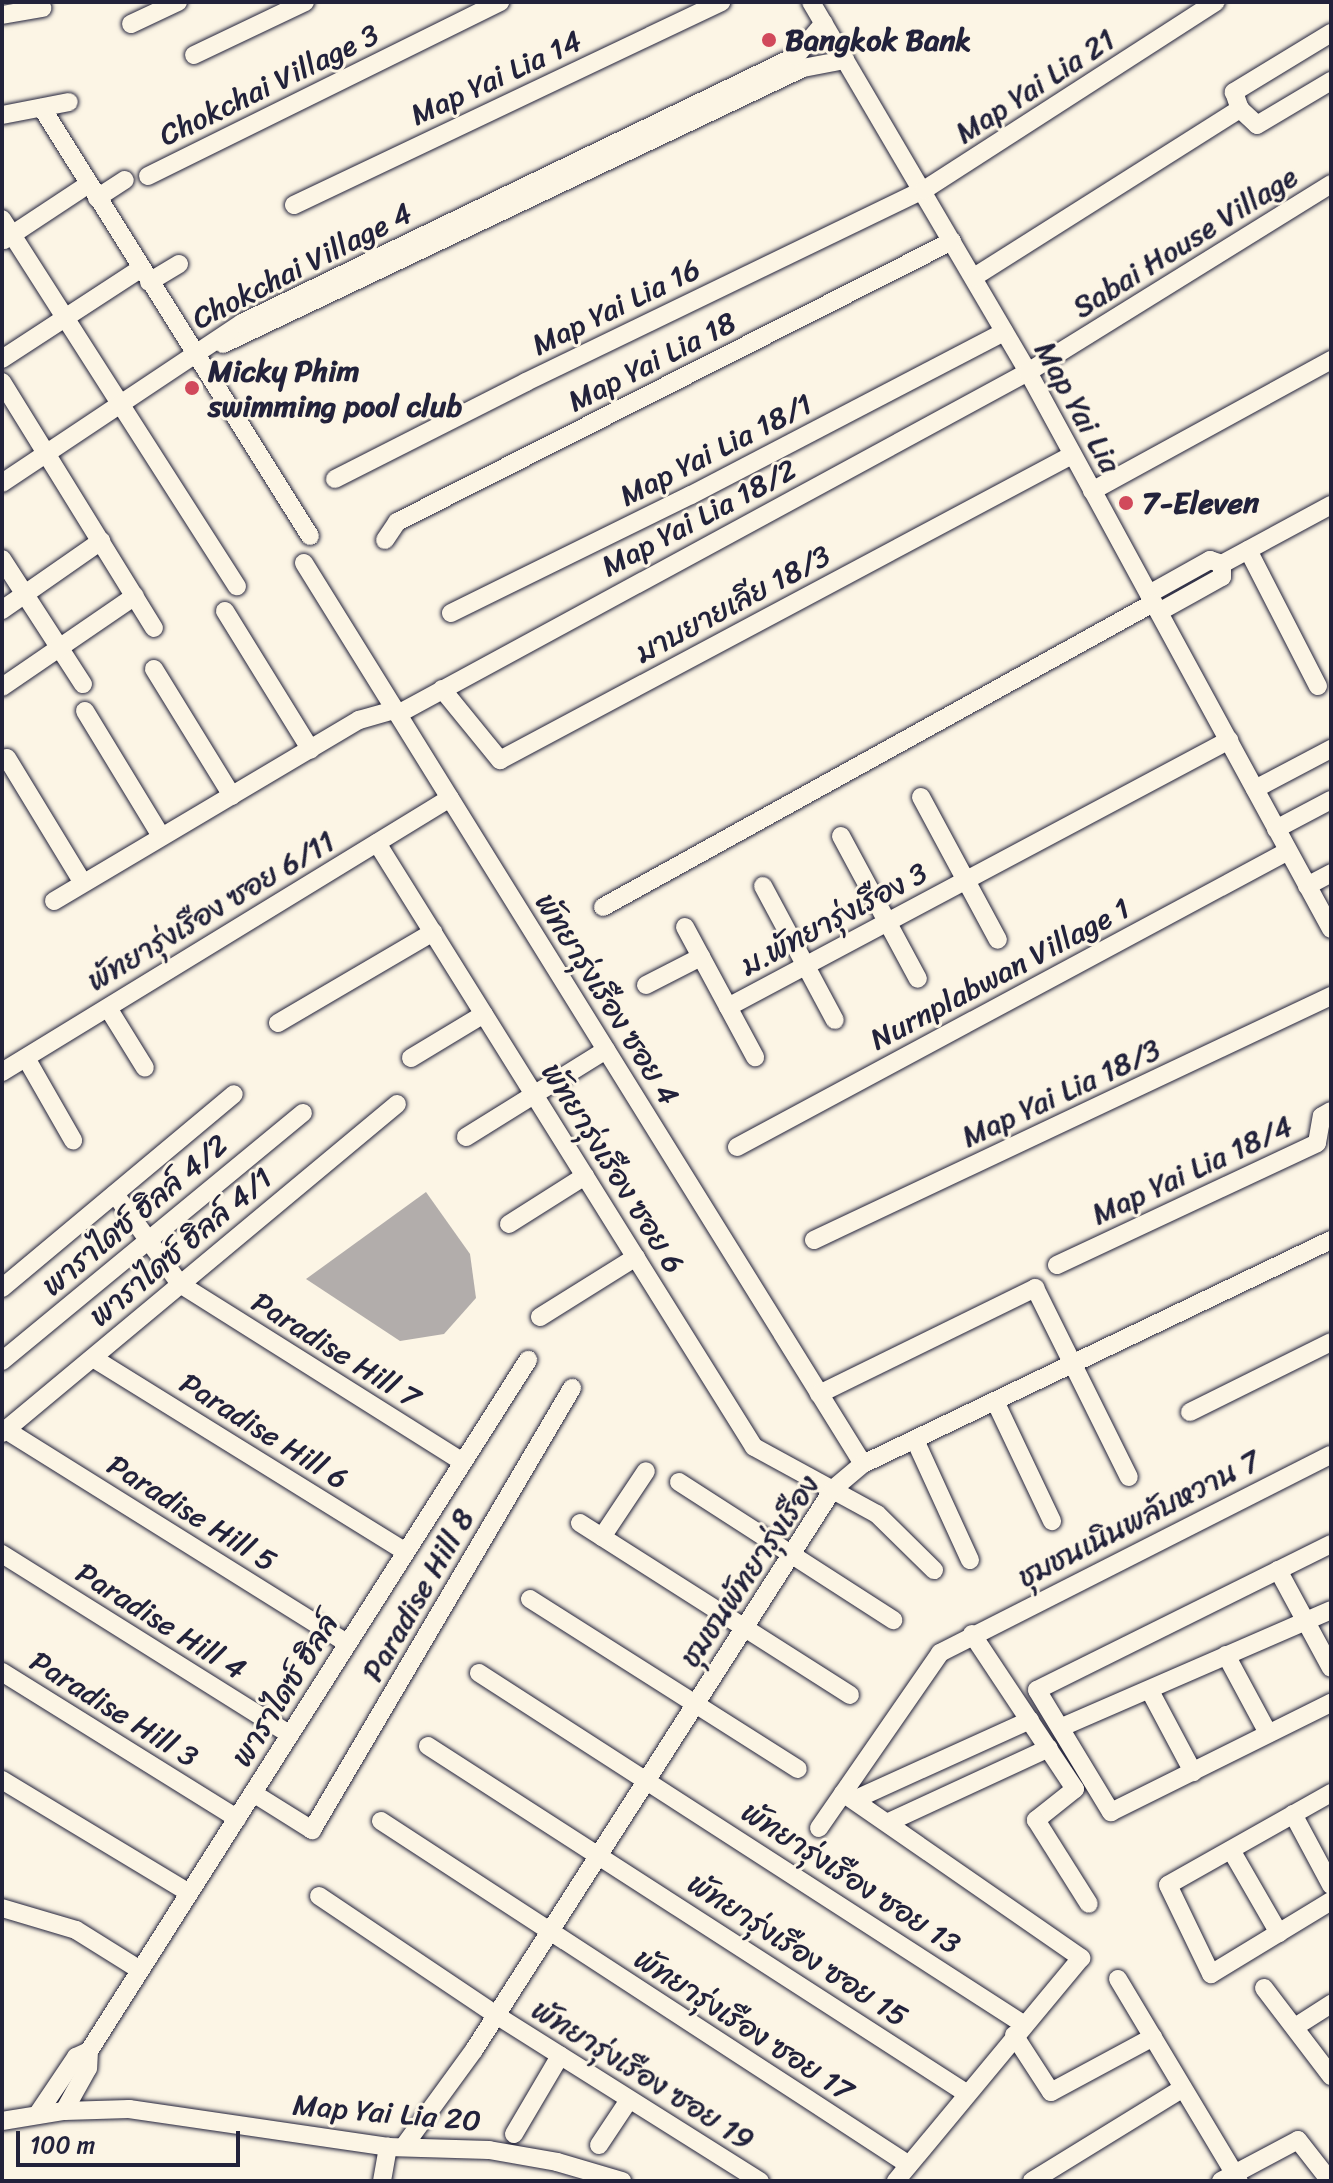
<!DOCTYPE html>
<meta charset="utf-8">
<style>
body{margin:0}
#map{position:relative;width:1333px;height:2183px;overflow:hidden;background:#fcf5e5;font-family:Sriracha,"Playpen Sans Thai",sans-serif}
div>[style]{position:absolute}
.water>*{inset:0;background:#b2adab}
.roads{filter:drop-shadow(0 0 2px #22223b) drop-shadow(0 0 2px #22223b)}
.minor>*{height:18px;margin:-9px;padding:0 9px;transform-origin:9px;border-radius:9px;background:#fcf5e5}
.dots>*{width:22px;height:22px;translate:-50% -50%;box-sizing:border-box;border:4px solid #fcf5e5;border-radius:50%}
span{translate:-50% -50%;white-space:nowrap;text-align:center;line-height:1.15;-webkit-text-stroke:6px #fcf5e5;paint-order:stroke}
.poi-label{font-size:30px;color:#22223b;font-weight:700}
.left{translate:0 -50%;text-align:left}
.street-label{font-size:30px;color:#22223b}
.frame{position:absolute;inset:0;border:4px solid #22223b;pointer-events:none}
.scale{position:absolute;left:16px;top:2131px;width:224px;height:36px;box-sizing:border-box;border:4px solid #22223b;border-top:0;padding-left:10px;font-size:24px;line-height:28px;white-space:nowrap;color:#22223b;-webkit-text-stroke:6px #fcf5e5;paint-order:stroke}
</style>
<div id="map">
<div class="water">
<div style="clip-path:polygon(426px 1192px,470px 1254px,476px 1298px,444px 1334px,400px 1341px,306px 1279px)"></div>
</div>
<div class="roads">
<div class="minor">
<div style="left:811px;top:2px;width:429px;rotate:59.6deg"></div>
<div style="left:1028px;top:372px;width:634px;rotate:61.45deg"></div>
<div style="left:2px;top:15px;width:41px;rotate:-9.9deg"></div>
<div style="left:131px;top:24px;width:52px;rotate:-25.1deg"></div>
<div style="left:1331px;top:33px;width:114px;rotate:148.7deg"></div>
<div style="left:1234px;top:92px;width:18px;rotate:71deg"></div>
<div style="left:1240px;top:109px;width:23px;rotate:43deg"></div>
<div style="left:1257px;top:125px;width:86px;rotate:-30.7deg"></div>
<div style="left:194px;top:55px;width:123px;rotate:-25.5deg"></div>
<div style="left:42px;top:108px;width:505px;rotate:57.95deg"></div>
<div style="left:2px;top:115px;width:68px;rotate:-11deg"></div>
<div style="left:148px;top:176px;width:393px;rotate:-26.3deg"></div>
<div style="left:97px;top:198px;width:33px;rotate:-33deg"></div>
<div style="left:294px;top:205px;width:473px;rotate:-25.4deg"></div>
<div style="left:2px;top:219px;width:436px;rotate:57.4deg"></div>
<div style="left:4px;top:240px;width:102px;rotate:-33.4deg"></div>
<div style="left:974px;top:277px;width:315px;rotate:-32.3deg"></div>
<div style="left:149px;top:282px;width:35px;rotate:-31deg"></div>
<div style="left:223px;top:344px;width:642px;rotate:-25.45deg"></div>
<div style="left:803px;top:68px;width:43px;rotate:-10.8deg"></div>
<div style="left:2px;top:359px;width:165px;rotate:-33.1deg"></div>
<div style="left:2px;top:382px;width:289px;rotate:58.3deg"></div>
<div style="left:335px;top:479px;width:214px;rotate:-26.9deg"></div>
<div style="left:526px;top:382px;width:442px;rotate:-25.8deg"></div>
<div style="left:924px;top:190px;width:347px;rotate:-32.8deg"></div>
<div style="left:2px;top:483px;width:288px;rotate:-33.7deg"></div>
<div style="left:242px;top:323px;width:615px;rotate:-25.73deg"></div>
<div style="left:796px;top:56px;width:43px;rotate:-49.7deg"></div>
<div style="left:1092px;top:491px;width:273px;rotate:-28.7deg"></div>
<div style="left:385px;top:540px;width:22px;rotate:-56deg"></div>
<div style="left:397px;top:522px;width:622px;rotate:-26.85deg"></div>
<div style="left:1248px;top:550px;width:153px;rotate:62.8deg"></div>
<div style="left:2px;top:559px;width:149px;rotate:57.1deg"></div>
<div style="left:304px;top:563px;width:1060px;rotate:58.18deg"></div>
<div style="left:1149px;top:594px;width:70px;rotate:-29.1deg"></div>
<div style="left:1210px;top:560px;width:13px;rotate:18deg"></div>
<div style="left:1222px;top:564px;width:124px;rotate:-28.4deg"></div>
<div style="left:2px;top:610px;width:121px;rotate:-34.9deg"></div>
<div style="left:225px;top:611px;width:163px;rotate:58.3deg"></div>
<div style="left:1159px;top:612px;width:72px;rotate:-29.1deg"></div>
<div style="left:1222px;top:577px;width:13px;rotate:-90deg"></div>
<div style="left:451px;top:613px;width:267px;rotate:-26.2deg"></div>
<div style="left:691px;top:495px;width:353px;rotate:-27.5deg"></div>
<div style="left:154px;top:669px;width:149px;rotate:58.4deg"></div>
<div style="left:2px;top:687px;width:161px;rotate:-34.4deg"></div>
<div style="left:442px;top:689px;width:92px;rotate:50.8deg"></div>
<div style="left:500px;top:760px;width:648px;rotate:-28.07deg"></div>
<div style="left:85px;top:711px;width:146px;rotate:58.7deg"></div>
<div style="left:398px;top:714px;width:717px;rotate:-28.5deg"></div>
<div style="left:1028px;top:372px;width:357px;rotate:-31.8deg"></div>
<div style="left:7px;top:758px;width:146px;rotate:58.7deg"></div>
<div style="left:1255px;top:789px;width:86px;rotate:-27.8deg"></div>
<div style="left:921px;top:797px;width:162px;rotate:61.7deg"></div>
<div style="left:1276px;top:829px;width:62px;rotate:-27.8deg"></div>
<div style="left:841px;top:836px;width:162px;rotate:61.7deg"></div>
<div style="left:377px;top:843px;width:712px;rotate:58.03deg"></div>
<div style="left:754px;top:1447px;width:140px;rotate:28.6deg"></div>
<div style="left:877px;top:1514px;width:80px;rotate:44.5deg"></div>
<div style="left:763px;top:886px;width:152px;rotate:61.8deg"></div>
<div style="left:1307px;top:886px;width:27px;rotate:-28deg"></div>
<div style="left:54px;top:901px;width:355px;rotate:-30.7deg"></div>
<div style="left:359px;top:720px;width:37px;rotate:-16deg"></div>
<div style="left:603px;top:907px;width:628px;rotate:-28.93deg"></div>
<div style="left:685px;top:927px;width:148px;rotate:61.7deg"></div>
<div style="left:646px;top:985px;width:62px;rotate:-27deg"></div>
<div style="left:728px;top:1007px;width:568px;rotate:-28.05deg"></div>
<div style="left:108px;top:1008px;width:70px;rotate:58.3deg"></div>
<div style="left:278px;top:1023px;width:180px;rotate:-30.4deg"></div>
<div style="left:26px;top:1058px;width:95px;rotate:60.2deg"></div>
<div style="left:411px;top:1058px;width:85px;rotate:-31.1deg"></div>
<div style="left:2px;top:1072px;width:525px;rotate:-31.45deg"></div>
<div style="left:466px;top:1137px;width:165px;rotate:-31.9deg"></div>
<div style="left:737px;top:1147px;width:625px;rotate:-28.24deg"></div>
<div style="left:115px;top:1194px;width:111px;rotate:54.2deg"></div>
<div style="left:180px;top:1284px;width:334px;rotate:32.2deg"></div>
<div style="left:509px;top:1224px;width:90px;rotate:-32.3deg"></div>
<div style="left:814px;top:1240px;width:572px;rotate:-25.27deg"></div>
<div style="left:1057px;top:1265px;width:287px;rotate:-25.1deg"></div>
<div style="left:1317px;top:1143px;width:27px;rotate:-80deg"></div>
<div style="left:1322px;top:1116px;width:10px;rotate:-29deg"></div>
<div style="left:2px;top:1288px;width:302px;rotate:-39.9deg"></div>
<div style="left:540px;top:1317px;width:113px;rotate:-32deg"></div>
<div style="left:93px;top:1358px;width:368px;rotate:31.8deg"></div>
<div style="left:2px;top:1361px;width:390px;rotate:-39.5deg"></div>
<div style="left:819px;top:1394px;width:241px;rotate:-26.1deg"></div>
<div style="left:1035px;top:1288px;width:211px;rotate:63.6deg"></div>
<div style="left:995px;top:1401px;width:133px;rotate:64.6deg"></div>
<div style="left:1190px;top:1412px;width:157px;rotate:-26.4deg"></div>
<div style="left:6px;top:1430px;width:403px;rotate:32deg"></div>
<div style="left:2px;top:1433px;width:514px;rotate:-39.79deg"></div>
<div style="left:915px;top:1440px;width:132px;rotate:65.4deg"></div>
<div style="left:679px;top:1482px;width:255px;rotate:32.8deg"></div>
<div style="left:580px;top:1523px;width:320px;rotate:32.5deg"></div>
<div style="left:602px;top:1537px;width:79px;rotate:-56.3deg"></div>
<div style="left:1331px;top:1544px;width:328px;rotate:153.6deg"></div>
<div style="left:1037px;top:1690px;width:143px;rotate:58.8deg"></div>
<div style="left:1111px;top:1812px;width:246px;rotate:-26.4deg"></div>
<div style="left:2px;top:1554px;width:340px;rotate:32.1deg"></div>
<div style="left:1278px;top:1570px;width:111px;rotate:61.6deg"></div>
<div style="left:530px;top:1599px;width:317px;rotate:32.4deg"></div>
<div style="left:972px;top:1634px;width:186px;rotate:56.4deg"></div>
<div style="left:1075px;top:1789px;width:50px;rotate:141.5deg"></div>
<div style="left:1036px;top:1820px;width:99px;rotate:57.8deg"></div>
<div style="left:1226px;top:1655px;width:89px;rotate:61.7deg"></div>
<div style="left:2px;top:1672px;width:277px;rotate:31.9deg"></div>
<div style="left:479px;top:1673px;width:647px;rotate:32.83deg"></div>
<div style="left:1150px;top:1691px;width:92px;rotate:62deg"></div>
<div style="left:1062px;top:1727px;width:293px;rotate:-23.5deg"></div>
<div style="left:428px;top:1746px;width:640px;rotate:32.82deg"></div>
<div style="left:2px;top:1780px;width:218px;rotate:31.1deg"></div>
<div style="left:253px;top:1793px;width:70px;rotate:32.1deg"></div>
<div style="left:312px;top:1830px;width:513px;rotate:-59.53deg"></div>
<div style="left:843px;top:1793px;width:290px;rotate:34.7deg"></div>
<div style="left:1081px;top:1958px;width:290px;rotate:129.7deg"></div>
<div style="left:1331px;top:1793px;width:187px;rotate:150.6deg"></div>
<div style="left:1168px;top:1885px;width:99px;rotate:64.2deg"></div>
<div style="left:1211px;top:1974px;width:140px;rotate:-31.3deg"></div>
<div style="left:856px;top:1799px;width:191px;rotate:-24.4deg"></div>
<div style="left:1293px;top:1814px;width:81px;rotate:61.8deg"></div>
<div style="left:381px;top:1821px;width:630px;rotate:33.08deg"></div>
<div style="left:889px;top:1822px;width:176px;rotate:-24.8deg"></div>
<div style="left:819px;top:1828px;width:213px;rotate:-55.3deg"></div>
<div style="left:940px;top:1653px;width:438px;rotate:-26.9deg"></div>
<div style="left:1231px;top:1850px;width:96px;rotate:60deg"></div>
<div style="left:319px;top:1896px;width:213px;rotate:33.9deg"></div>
<div style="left:496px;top:2015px;width:312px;rotate:32.2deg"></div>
<div style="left:2px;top:1908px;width:77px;rotate:16.6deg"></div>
<div style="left:76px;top:1930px;width:75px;rotate:32deg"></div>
<div style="left:1118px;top:1979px;width:235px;rotate:59.1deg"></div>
<div style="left:1264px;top:1988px;width:111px;rotate:52.7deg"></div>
<div style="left:1295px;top:2027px;width:43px;rotate:-32.6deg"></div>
<div style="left:1014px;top:2035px;width:68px;rotate:57deg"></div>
<div style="left:1051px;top:2092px;width:116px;rotate:-28.3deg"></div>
<div style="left:89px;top:2051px;width:819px;rotate:-57.57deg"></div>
<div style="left:37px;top:2115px;width:70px;rotate:-56.1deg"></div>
<div style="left:76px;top:2057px;width:14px;rotate:-25deg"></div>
<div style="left:89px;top:2051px;width:17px;rotate:93deg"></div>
<div style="left:88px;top:2068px;width:49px;rotate:119.2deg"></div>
<div style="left:2px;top:2121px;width:63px;rotate:-9.2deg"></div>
<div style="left:64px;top:2111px;width:65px;rotate:-1.8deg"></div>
<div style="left:129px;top:2109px;width:262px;rotate:8.3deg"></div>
<div style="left:388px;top:2147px;width:101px;rotate:1.7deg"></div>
<div style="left:489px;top:2150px;width:69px;rotate:10deg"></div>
<div style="left:557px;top:2162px;width:68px;rotate:16.3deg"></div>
<div style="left:514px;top:2134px;width:91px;rotate:-59.5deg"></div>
<div style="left:599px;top:2145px;width:54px;rotate:-56.3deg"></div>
<div style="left:404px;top:2146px;width:119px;rotate:-53.9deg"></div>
<div style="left:474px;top:2050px;width:666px;rotate:-57.38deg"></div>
<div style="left:833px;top:1489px;width:39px;rotate:-40deg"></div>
<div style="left:863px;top:1464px;width:519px;rotate:-25.58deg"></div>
<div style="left:382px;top:2181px;width:35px;rotate:-80deg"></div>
<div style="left:1032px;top:2181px;width:177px;rotate:-31.6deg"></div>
<div style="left:1221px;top:2181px;width:87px;rotate:-28deg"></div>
<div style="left:1298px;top:2140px;width:52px;rotate:52deg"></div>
</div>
</div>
<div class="dots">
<div style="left:769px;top:40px;background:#d1495b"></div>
<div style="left:192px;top:388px;background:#d1495b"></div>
<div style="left:1126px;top:503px;background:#d1495b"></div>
</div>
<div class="poi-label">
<span class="left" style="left:785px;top:40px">Bangkok Bank</span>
<span class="left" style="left:208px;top:388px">Micky Phim<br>swimming pool club</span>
<span class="left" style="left:1142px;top:503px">7-Eleven</span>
</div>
<div class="street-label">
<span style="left:496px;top:78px;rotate:-25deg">Map Yai Lia 14</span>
<span style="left:269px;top:85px;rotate:-26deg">Chokchai Village 3</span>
<span style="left:1035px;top:86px;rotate:-33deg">Map Yai Lia 21</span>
<span style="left:1185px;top:242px;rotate:-32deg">Sabai House Village</span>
<span style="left:302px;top:266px;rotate:-27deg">Chokchai Village 4</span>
<span style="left:616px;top:307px;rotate:-26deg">Map Yai Lia 16</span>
<span style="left:652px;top:362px;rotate:-27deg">Map Yai Lia 18</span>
<span style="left:1078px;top:407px;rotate:61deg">Map Yai Lia</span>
<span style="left:716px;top:450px;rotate:-27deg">Map Yai Lia 18/1</span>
<span style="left:699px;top:518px;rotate:-28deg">Map Yai Lia 18/2</span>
<span style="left:733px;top:604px;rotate:-28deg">มาบยายเลีย 18/3</span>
<span style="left:211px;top:911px;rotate:-31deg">พัทยารุ่งเรือง ซอย 6/11</span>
<span style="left:834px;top:919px;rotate:-28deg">ม.พัทยารุ่งเรือง 3</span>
<span style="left:1000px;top:974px;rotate:-28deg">Nurnplabwan Village 1</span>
<span style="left:607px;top:999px;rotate:58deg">พัทยารุ่งเรือง ซอย 4</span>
<span style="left:1061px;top:1093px;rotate:-25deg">Map Yai Lia 18/3</span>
<span style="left:613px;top:1168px;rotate:58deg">พัทยารุ่งเรือง ซอย 6</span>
<span style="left:1192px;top:1170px;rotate:-25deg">Map Yai Lia 18/4</span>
<span style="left:135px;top:1215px;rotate:-40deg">พาราไดซ์ ฮิลล์ 4/2</span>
<span style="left:181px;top:1247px;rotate:-40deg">พาราไดซ์ ฮิลล์ 4/1</span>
<span style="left:336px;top:1350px;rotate:32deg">Paradise Hill 7</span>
<span style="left:264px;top:1431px;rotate:32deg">Paradise Hill 6</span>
<span style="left:192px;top:1513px;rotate:32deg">Paradise Hill 5</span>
<span style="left:1139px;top:1519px;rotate:-27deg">ชุมชนเนินพลับหวาน 7</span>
<span style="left:750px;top:1571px;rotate:-56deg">ชุมชนพัทยารุ่งเรือง</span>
<span style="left:418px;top:1595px;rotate:-60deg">Paradise Hill 8</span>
<span style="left:161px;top:1621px;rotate:32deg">Paradise Hill 4</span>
<span style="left:285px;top:1690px;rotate:-58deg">พาราไดซ์ ฮิลล์</span>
<span style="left:114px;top:1709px;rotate:32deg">Paradise Hill 3</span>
<span style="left:851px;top:1878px;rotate:33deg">พัทยารุ่งเรือง ซอย 13</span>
<span style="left:798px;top:1950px;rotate:33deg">พัทยารุ่งเรือง ซอย 15</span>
<span style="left:744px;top:2025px;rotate:33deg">พัทยารุ่งเรือง ซอย 17</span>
<span style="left:643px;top:2075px;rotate:32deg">พัทยารุ่งเรือง ซอย 19</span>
<span style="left:387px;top:2113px;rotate:5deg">Map Yai Lia 20</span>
</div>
<div class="frame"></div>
<div class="scale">100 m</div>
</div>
